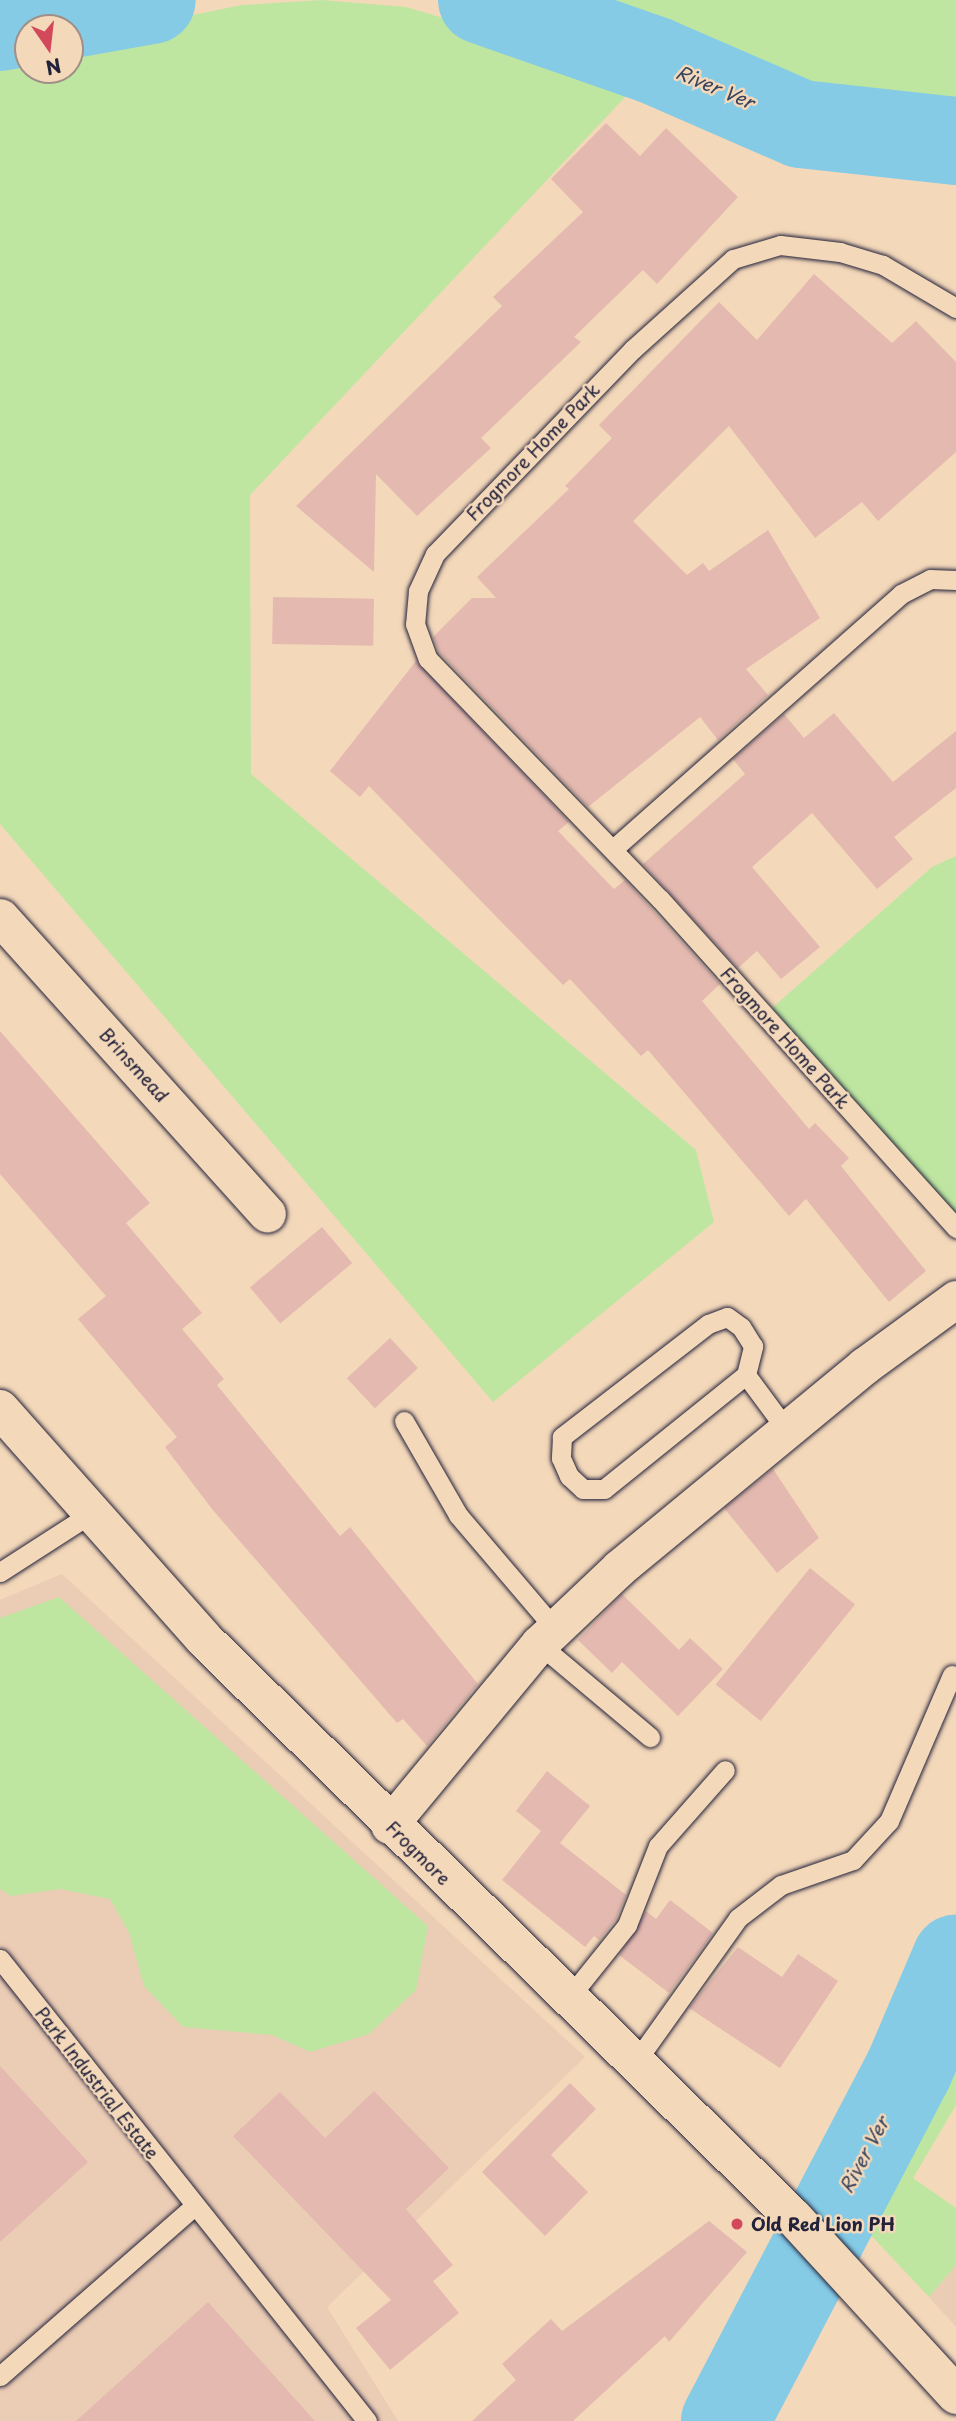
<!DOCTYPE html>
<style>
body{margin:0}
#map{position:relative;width:956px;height:2421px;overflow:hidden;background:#f4d8ba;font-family:"Playpen Sans",sans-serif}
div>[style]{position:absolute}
.built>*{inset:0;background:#ebccb5}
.green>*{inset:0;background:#bee6a1}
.river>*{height:88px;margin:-44px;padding:0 44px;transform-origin:44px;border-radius:44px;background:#85cbe6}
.building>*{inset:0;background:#e4b9b0;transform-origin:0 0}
.roads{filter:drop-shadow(0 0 2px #22223b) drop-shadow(0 0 2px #22223b)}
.service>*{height:19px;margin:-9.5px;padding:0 9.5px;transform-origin:9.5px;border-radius:9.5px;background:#f4d8ba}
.minor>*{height:37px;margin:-18.5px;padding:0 18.5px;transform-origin:18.5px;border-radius:18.5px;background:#f4d8ba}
.primary>*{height:38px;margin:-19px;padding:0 19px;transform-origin:19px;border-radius:19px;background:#f4d8ba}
.dots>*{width:19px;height:19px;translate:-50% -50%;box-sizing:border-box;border:4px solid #f4d8ba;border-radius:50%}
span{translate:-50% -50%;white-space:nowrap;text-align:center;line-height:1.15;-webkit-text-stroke:5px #f4d8ba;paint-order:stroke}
.street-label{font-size:18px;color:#22223b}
.poi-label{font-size:18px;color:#22223b;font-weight:700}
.left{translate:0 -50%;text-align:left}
.water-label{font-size:19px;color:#36445d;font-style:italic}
.north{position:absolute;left:14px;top:14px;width:70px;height:70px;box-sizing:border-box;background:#f4d8ba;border:2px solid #a08f87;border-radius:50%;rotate:166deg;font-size:19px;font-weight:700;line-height:28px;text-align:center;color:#22223b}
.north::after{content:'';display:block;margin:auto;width:24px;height:32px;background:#d1495b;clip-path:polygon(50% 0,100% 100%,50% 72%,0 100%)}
</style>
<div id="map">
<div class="built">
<div style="clip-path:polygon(62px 1574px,585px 2057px,327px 2307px,398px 2421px,0 2421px,0 1600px)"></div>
<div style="clip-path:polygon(956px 2265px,956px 2327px,929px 2297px)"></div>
</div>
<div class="green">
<div style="clip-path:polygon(322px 0,406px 7px,644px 77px,250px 495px,251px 774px,696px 1150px,714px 1222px,493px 1402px,0 824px,0 54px,28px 48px,28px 70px,70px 70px,70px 40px,242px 5px)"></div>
<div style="clip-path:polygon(551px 0,956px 0,956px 121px,858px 113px,794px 98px,662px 39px)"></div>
<div style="clip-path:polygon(956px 856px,956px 1214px,771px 1009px,932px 867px)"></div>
<div style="clip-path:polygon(59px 1597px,428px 1926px,416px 1990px,369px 2034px,310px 2052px,272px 2035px,183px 2027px,144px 1986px,129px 1933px,110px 1899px,60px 1889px,11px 1896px,0 1889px,0 1618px)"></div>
<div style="clip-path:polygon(956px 2003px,956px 2105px,913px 2178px,956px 2208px,956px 2265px,929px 2297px,848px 2211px)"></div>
</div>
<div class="river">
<div style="left:482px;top:0;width:184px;rotate:19.3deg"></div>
<div style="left:656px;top:61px;width:158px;rotate:23.5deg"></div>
<div style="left:801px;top:124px;width:156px;rotate:6.3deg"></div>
<div style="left:0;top:27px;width:154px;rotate:-10.1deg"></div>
<div style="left:725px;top:2421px;width:397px;rotate:-62.4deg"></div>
<div style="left:909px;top:2069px;width:120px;rotate:-66.9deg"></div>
</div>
<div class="building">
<div style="clip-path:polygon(606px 123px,640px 156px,666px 128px,738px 197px,657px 284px,643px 270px,574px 337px,581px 342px,481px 438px,491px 448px,417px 516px,376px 474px,374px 572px,296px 506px,502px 306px,493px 297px,583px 212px,551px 179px)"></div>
<div style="clip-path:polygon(814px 274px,892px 343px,916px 321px,956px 362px,956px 452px,878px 521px,862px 502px,815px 538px,729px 426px,633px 521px,687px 575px,703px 563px,709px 571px,768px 530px,820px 618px,746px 669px,768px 695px,718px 740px,700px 717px,588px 807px,439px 652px,433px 637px,472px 598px,496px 598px,477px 577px,569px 489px,565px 486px,612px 438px,599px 425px,719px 302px,757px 340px)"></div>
<div style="left:273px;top:597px;width:101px;height:47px;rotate:1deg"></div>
<div style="clip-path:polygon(416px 661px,569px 822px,558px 831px,614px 889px,625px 880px,720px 984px,702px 1001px,809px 1129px,815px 1123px,849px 1158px,841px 1166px,926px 1271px,889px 1302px,806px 1199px,789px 1216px,648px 1050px,641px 1056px,570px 979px,563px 985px,369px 786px,360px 797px,330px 771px)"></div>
<div style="clip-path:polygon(834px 713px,893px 782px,956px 731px,956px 788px,894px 837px,913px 859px,877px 889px,812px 813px,752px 867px,820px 947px,781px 979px,757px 951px,738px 968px,643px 864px,745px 774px,733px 759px,784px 714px,804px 738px)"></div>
<div style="clip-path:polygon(0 1031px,150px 1203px,126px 1223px,202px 1313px,182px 1329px,224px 1379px,217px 1385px,340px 1536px,350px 1527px,478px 1684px,427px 1746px,403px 1719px,397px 1723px,212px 1509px,165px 1447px,177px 1437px,78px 1319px,106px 1296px,0 1174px)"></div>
<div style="left:322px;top:1227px;width:47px;height:94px;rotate:50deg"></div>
<div style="left:390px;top:1338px;width:41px;height:59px;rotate:47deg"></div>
<div style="clip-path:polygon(773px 1469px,819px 1538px,777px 1573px,724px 1508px)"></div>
<div style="left:810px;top:1568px;width:58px;height:150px;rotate:39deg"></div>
<div style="clip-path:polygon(622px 1594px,679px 1650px,690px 1638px,723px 1669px,678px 1716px,622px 1662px,612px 1673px,578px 1640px)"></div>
<div style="clip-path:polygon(547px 1771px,590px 1806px,560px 1843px,626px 1895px,616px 1919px,599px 1940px,594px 1936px,585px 1947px,502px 1880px,541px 1831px,516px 1811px)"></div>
<div style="clip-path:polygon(670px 1900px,713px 1933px,669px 1993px,619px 1955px,646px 1911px,656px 1919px)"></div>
<div style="clip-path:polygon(738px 1947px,782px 1977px,798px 1954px,838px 1981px,780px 2068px,689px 2008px)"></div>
<div style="clip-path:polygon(0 2066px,88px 2162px,0 2242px)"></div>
<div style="clip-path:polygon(570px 2083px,596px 2109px,551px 2155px,588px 2192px,545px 2236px,482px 2172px)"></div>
<div style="clip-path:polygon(374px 2091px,449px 2168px,406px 2209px,453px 2265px,433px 2281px,459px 2313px,390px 2370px,356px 2328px,391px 2300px,233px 2136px,280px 2092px,325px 2138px)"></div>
<div style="clip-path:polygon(709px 2221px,747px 2252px,669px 2342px,665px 2336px,573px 2421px,472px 2421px,516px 2380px,502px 2364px,551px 2319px,562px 2331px)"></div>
<div style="clip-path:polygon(208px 2302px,315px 2421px,76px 2421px)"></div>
</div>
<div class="roads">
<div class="service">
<div style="left:956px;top:308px;width:85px;rotate:-149.5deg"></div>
<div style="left:883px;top:265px;width:45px;rotate:-163.2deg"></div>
<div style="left:840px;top:252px;width:60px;rotate:-173.3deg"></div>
<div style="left:780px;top:245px;width:49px;rotate:163.4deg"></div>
<div style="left:733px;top:259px;width:135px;rotate:138deg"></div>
<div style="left:633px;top:349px;width:285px;rotate:134deg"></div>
<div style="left:435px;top:554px;width:41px;rotate:114.7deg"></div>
<div style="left:418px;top:591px;width:33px;rotate:95deg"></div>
<div style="left:415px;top:624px;width:37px;rotate:70deg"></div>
<div style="left:428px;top:659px;width:334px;rotate:46deg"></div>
<div style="left:660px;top:899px;width:443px;rotate:48deg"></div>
<div style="left:613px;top:849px;width:385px;rotate:-41.5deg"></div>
<div style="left:901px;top:594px;width:33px;rotate:-27deg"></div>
<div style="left:930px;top:579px;width:26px;rotate:2deg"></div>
<div style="left:746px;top:1375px;width:30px;rotate:-76deg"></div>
<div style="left:753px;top:1346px;width:22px;rotate:-122deg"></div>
<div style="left:741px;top:1327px;width:17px;rotate:-144deg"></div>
<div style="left:727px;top:1317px;width:20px;rotate:160deg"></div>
<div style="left:708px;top:1324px;width:185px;rotate:142.3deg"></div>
<div style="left:562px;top:1437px;width:21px;rotate:93deg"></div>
<div style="left:561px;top:1458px;width:20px;rotate:66deg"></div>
<div style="left:569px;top:1476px;width:19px;rotate:43deg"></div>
<div style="left:583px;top:1489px;width:21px"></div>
<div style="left:604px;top:1489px;width:182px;rotate:-38.8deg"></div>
<div style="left:746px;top:1375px;width:67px;rotate:53.5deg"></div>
<div style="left:404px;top:1421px;width:108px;rotate:60.1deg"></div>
<div style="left:458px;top:1515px;width:150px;rotate:49.6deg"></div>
<div style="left:0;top:1572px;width:109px;rotate:-32.7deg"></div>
<div style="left:539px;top:1644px;width:145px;rotate:40deg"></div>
<div style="left:0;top:1959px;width:590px;rotate:51.54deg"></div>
<div style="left:567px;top:2000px;width:96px;rotate:-51.3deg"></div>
<div style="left:627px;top:1925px;width:85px;rotate:-68.6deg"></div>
<div style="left:658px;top:1846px;width:101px;rotate:-48.6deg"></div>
<div style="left:634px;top:2064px;width:179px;rotate:-54.5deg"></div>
<div style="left:738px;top:1918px;width:54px;rotate:-37.5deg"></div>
<div style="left:781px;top:1885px;width:76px;rotate:-19.1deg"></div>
<div style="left:853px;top:1860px;width:53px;rotate:-47.3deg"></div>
<div style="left:889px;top:1821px;width:159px;rotate:-66.7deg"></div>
<div style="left:0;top:2376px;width:258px;rotate:-41.2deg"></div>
</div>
<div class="minor">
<div style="left:0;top:917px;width:399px;rotate:48deg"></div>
<div style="left:389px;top:1825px;width:235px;rotate:-50.4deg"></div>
<div style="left:539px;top:1644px;width:110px;rotate:-43.5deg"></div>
<div style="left:619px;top:1568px;width:318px;rotate:-39.5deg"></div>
<div style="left:864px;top:1366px;width:114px;rotate:-36.1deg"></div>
</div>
<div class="primary">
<div style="left:0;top:1409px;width:307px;rotate:48.4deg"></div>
<div style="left:204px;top:1639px;width:827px;rotate:44.46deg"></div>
<div style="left:794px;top:2218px;width:240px;rotate:47.5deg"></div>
</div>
</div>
<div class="dots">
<div style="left:737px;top:2224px;background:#d1495b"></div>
</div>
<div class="street-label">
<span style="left:533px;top:452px;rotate:-46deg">Frogmore Home Park</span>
<span style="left:785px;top:1038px;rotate:48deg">Frogmore Home Park</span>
<span style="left:134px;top:1065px;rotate:48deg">Brinsmead</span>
<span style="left:418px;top:1853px;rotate:45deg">Frogmore</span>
<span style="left:97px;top:2083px;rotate:52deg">Park Industrial Estate</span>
</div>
<div class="poi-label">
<span class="left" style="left:751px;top:2224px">Old Red Lion PH</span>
</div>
<div class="water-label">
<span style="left:715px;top:87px;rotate:23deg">River Ver</span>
<span style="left:864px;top:2155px;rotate:-62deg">River Ver</span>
</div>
<div class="north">N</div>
</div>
